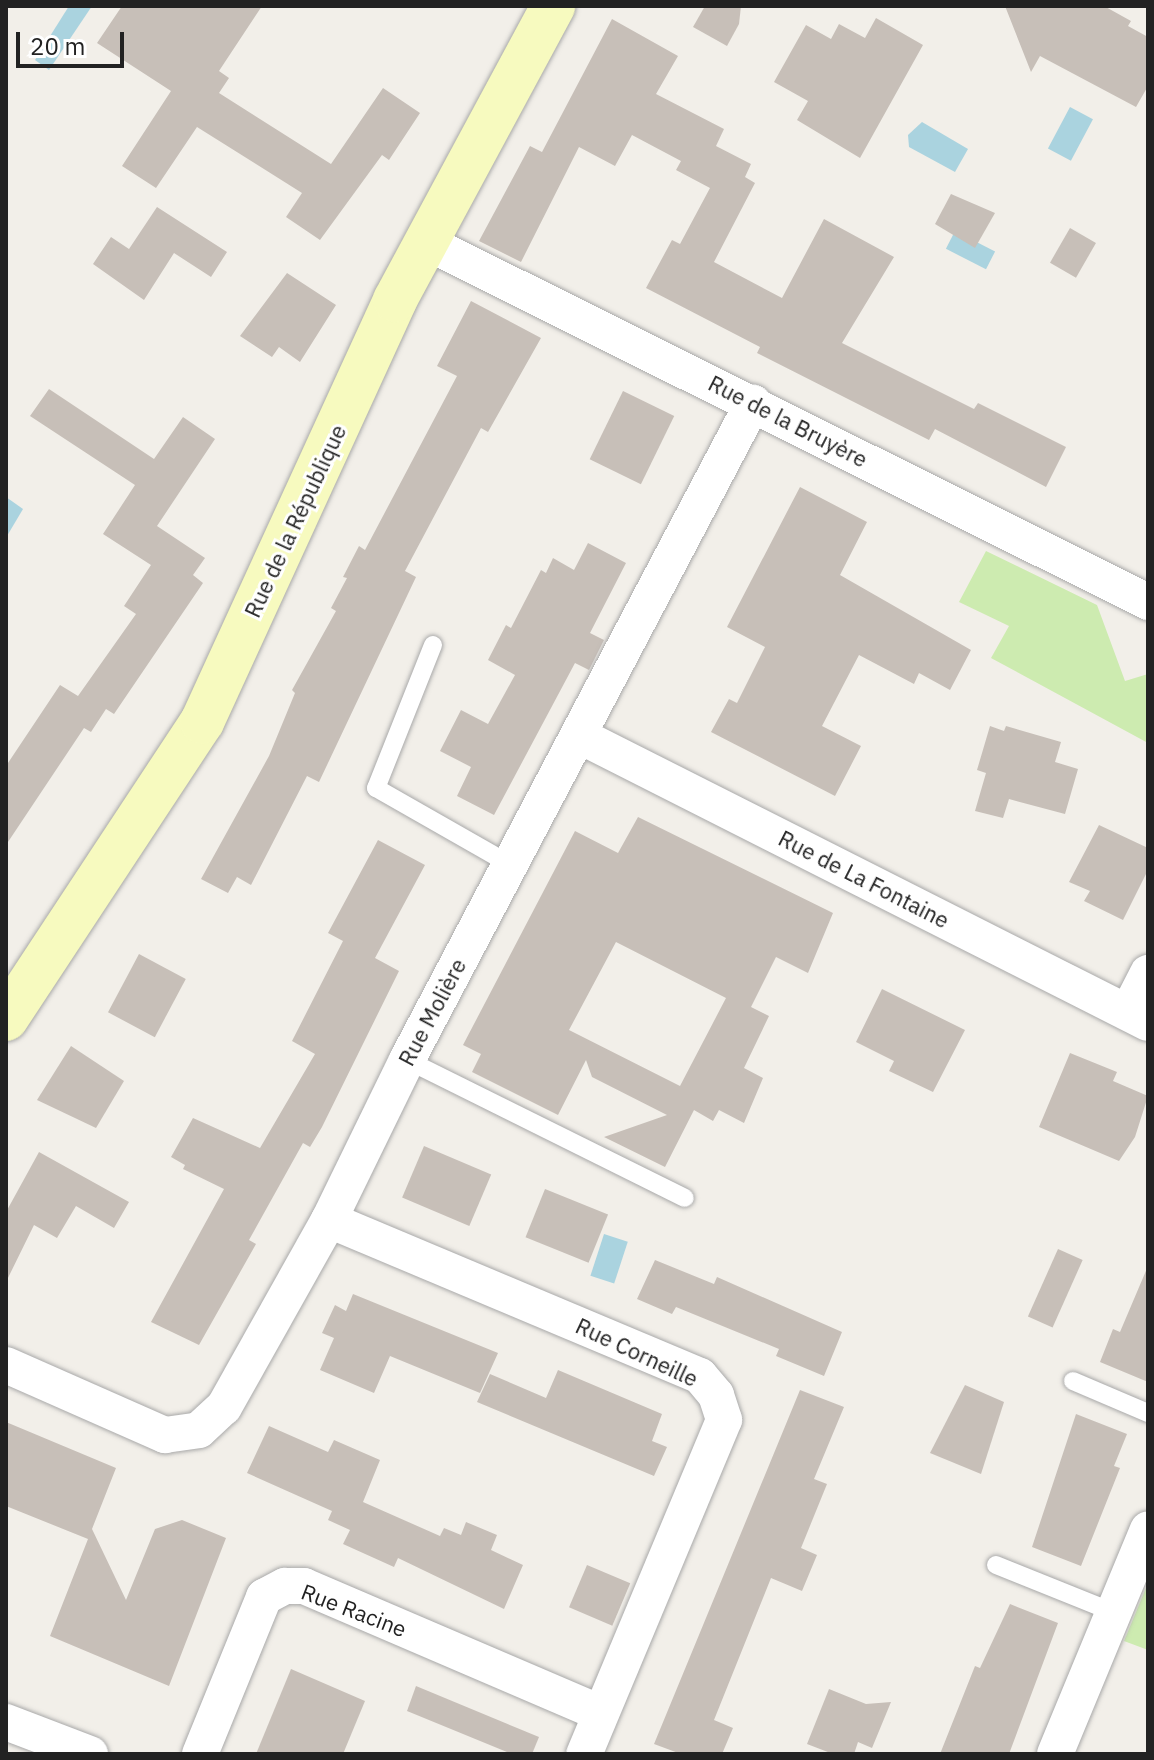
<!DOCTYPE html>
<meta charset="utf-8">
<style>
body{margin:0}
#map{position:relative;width:1154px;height:1760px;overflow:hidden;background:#f2efe9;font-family:"IBM Plex Sans",sans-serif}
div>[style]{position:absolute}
.grass>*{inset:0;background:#cdebb0}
.water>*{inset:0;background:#aad3df;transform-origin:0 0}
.building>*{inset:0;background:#c7bfb8;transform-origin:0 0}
.roads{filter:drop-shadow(0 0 2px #a9a9a9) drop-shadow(0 0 2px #a9a9a9)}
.lane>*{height:18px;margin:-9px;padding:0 9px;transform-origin:9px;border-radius:9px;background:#fff}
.street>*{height:36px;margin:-18px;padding:0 18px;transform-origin:18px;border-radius:18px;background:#fff}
.secondary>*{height:44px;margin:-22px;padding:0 22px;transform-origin:22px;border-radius:22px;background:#f7fabf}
span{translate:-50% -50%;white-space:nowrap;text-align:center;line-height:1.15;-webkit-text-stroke:6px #fff;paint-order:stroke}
.street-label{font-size:22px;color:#222}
.frame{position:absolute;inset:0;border:8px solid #222;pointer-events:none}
.scale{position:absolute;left:16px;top:32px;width:108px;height:36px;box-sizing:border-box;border:4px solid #222;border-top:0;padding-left:10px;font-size:24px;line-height:28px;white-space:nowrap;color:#222;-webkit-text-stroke:6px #fff;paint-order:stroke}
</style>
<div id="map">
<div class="grass">
<div style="clip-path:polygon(986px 551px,1097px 605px,1125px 681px,1148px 674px,1148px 743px,991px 658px,1009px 626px,959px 602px)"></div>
<div style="clip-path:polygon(1148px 1583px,1148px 1650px,1124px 1641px)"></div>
</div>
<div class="water">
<div style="clip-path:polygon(69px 6px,92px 6px,49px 70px,35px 60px)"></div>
<div style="left:1070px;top:107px;width:26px;height:47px;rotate:28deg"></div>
<div style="clip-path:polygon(922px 122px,968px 149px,955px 172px,909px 147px,908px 135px)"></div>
<div style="left:955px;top:231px;width:45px;height:20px;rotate:27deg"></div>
<div style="clip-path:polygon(6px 497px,23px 509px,7px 536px,6px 536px)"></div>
<div style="left:604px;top:1234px;width:25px;height:44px;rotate:18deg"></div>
</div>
<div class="building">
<div style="clip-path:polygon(122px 6px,262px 6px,219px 71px,229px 78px,219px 93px,331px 164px,383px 88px,420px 113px,389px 160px,382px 155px,320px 240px,286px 217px,302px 193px,197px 127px,156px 188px,122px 166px,171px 91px,97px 43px)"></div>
<div style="clip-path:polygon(705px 6px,741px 6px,739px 24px,727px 46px,693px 27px)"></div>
<div style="clip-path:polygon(1005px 6px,1104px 6px,1131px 21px,1128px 26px,1148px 37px,1148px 86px,1136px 107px,1040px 56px,1031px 72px)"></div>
<div style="clip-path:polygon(876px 18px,923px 45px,860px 158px,797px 120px,808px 101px,774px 82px,806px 25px,831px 39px,839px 24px,865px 38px)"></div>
<div style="clip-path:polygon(612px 19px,678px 56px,656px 94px,724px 129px,716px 146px,751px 164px,745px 177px,755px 183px,714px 262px,782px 298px,824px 219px,894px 257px,842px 343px,974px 409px,978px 403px,1066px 447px,1046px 487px,935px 429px,929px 440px,757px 353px,760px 347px,646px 288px,672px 240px,680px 244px,710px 188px,676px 170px,681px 161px,632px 135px,615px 166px,579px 147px,521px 262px,479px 241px,530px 146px,542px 152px)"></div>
<div style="clip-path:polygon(951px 194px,995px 213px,975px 248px,935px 224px)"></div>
<div style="clip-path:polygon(157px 207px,227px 252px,211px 277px,174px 253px,144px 300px,93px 264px,111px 237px,129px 249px)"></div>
<div style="left:1070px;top:228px;width:30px;height:40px;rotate:30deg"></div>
<div style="clip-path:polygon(287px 273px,336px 305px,300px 362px,279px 347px,272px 357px,240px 336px)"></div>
<div style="clip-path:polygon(471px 301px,541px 338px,488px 432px,481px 428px,405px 571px,416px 577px,319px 782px,307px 776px,251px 885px,237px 877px,228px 893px,201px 879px,269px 756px,295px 693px,292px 690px,336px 611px,331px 608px,347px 578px,343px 577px,359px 546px,365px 550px,457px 376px,437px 366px)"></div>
<div style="clip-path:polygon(49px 389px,154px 459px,183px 417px,215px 439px,157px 526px,205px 558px,193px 575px,203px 583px,114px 714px,106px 709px,91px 732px,84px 728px,6px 845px,6px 766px,60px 685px,78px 696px,136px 614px,124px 606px,151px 565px,103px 534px,135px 485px,30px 416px)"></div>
<div style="left:623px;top:391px;width:57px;height:76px;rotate:26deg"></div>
<div style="clip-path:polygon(800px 487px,867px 522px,840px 575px,971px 650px,950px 690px,919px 673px,914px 684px,859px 655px,822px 726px,861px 746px,835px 796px,711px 732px,729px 699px,737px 703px,765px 647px,727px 627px)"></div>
<div style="clip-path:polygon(588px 543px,626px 563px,590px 633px,604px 640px,589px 670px,575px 663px,494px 815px,457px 796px,471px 767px,440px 751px,461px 710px,488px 724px,515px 675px,488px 660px,506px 625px,511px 628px,541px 570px,546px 573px,553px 558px,574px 570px)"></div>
<div style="clip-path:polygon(990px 726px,1004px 731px,1006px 726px,1061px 742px,1055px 762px,1078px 769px,1065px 814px,1009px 799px,1003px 818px,975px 811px,986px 773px,977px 770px)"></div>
<div style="clip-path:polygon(evenodd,638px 817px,833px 913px,808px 973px,776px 957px,751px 1007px,769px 1016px,744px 1068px,763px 1078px,744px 1123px,719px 1110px,713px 1121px,694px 1110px,665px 1167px,604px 1137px,667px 1115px,592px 1077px,586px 1060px,558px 1115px,472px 1072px,481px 1054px,463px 1045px,575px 831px,618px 853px,638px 817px,616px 942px,726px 998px,680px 1086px,569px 1030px,616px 942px)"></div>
<div style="clip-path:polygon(1099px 825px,1148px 848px,1148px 870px,1123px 920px,1084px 901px,1090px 891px,1069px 882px)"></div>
<div style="clip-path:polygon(378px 840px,425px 865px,375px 958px,399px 971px,322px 1127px,310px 1147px,303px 1143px,249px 1240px,256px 1244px,199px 1345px,151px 1322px,224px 1189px,183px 1169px,185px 1165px,171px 1157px,193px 1118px,260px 1148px,315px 1054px,292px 1041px,343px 941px,328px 933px)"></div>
<div style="left:139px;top:954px;width:53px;height:66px;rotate:28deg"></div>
<div style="clip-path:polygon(882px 989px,965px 1030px,933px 1092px,889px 1071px,894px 1061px,856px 1042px)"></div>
<div style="clip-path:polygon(71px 1046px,124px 1081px,96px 1128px,37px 1100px)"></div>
<div style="clip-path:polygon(1070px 1053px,1117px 1072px,1113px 1081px,1148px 1096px,1135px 1137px,1119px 1161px,1039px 1127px)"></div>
<div style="left:424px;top:1146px;width:73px;height:56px;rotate:23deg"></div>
<div style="clip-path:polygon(39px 1152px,129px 1202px,114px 1228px,76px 1206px,57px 1238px,34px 1225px,6px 1282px,6px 1212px)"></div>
<div style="left:545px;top:1189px;width:68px;height:52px;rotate:22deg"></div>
<div style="left:1058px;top:1249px;width:27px;height:74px;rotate:24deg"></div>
<div style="clip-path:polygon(655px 1260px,714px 1284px,717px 1277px,842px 1332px,824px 1376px,776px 1356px,779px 1349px,676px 1307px,672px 1314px,637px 1299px)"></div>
<div style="clip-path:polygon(1148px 1266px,1148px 1382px,1100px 1362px,1113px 1329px,1120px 1332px)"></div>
<div style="clip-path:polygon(353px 1294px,498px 1353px,480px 1393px,390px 1356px,374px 1393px,320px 1370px,334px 1338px,322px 1333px,335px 1305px,346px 1311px)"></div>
<div style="clip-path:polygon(558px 1370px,662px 1414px,652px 1441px,667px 1447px,654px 1476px,477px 1402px,490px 1374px,546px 1398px)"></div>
<div style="clip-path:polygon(965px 1385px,1004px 1402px,981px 1474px,930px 1453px)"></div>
<div style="clip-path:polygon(800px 1390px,844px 1407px,814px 1479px,827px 1484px,801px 1548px,817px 1555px,802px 1591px,771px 1578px,714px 1720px,733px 1728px,722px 1754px,681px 1754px,654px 1744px)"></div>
<div style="clip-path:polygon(1076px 1414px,1127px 1434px,1114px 1466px,1120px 1468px,1081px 1566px,1032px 1547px)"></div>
<div style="clip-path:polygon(6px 1422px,116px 1468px,92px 1529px,126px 1600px,155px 1529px,182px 1520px,226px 1538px,169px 1686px,50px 1636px,88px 1539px,6px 1506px)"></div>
<div style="clip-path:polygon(269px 1426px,328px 1452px,334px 1440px,380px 1460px,363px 1502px,440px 1536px,444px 1528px,461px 1535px,466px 1522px,497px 1535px,491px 1550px,523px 1565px,504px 1609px,398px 1558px,394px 1567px,343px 1544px,350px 1530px,328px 1520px,332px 1511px,247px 1473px)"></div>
<div style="left:587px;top:1565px;width:47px;height:46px;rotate:23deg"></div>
<div style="clip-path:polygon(1010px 1604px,1058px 1623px,1009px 1754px,940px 1754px,975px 1666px,980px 1668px)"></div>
<div style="clip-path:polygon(291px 1669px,365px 1701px,343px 1754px,256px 1754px)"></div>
<div style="clip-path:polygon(416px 1686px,539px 1737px,532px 1754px,512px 1754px,407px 1711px)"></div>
<div style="clip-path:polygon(829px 1689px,866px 1704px,891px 1702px,872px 1748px,858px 1742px,854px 1754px,833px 1754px,807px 1744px)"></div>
</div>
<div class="roads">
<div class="lane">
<div style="left:433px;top:645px;width:154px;rotate:111.7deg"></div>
<div style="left:376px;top:788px;width:155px;rotate:29.7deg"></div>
<div style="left:407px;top:1060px;width:310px;rotate:26.4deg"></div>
<div style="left:1073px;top:1381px;width:82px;rotate:23.1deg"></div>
<div style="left:996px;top:1565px;width:126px;rotate:21.9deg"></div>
</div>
<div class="street">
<div style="left:426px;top:242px;width:807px;rotate:26.5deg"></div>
<div style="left:580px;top:736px;width:636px;rotate:26.81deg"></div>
<div style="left:1128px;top:1012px;width:44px;rotate:-62.9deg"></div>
<div style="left:329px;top:1220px;width:402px;rotate:22.8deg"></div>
<div style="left:700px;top:1376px;width:25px;rotate:50deg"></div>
<div style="left:716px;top:1395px;width:26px;rotate:72deg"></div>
<div style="left:724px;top:1420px;width:362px;rotate:112.7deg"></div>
<div style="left:6px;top:1365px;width:174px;rotate:23.8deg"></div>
<div style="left:165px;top:1435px;width:34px;rotate:-8deg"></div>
<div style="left:199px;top:1430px;width:34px;rotate:-43deg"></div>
<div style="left:224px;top:1407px;width:214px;rotate:-60.7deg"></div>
<div style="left:329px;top:1220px;width:178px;rotate:-64deg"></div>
<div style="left:407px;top:1060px;width:743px;rotate:-62.23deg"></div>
<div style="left:6px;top:1722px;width:90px;rotate:20.9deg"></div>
<div style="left:200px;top:1754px;width:170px;rotate:-67.8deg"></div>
<div style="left:264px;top:1597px;width:24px;rotate:-28deg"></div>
<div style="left:285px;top:1586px;width:19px"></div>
<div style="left:304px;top:1586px;width:322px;rotate:23.2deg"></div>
<div style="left:1055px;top:1754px;width:243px;rotate:-67.5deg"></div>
</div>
<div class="secondary">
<div style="left:6px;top:1019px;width:356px;rotate:-56.6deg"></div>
<div style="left:202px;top:722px;width:464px;rotate:-65.4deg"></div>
<div style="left:395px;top:300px;width:334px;rotate:-61.7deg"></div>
</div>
</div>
<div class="street-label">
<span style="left:788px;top:421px;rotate:27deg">Rue de la Bruyère</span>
<span style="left:295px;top:521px;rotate:-65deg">Rue de la République</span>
<span style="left:864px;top:879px;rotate:27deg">Rue de La Fontaine</span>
<span style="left:432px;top:1012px;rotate:-62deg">Rue Molière</span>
<span style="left:637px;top:1352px;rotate:25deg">Rue Corneille</span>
<span style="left:354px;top:1610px;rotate:21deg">Rue Racine</span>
</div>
<div class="frame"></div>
<div class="scale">20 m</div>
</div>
